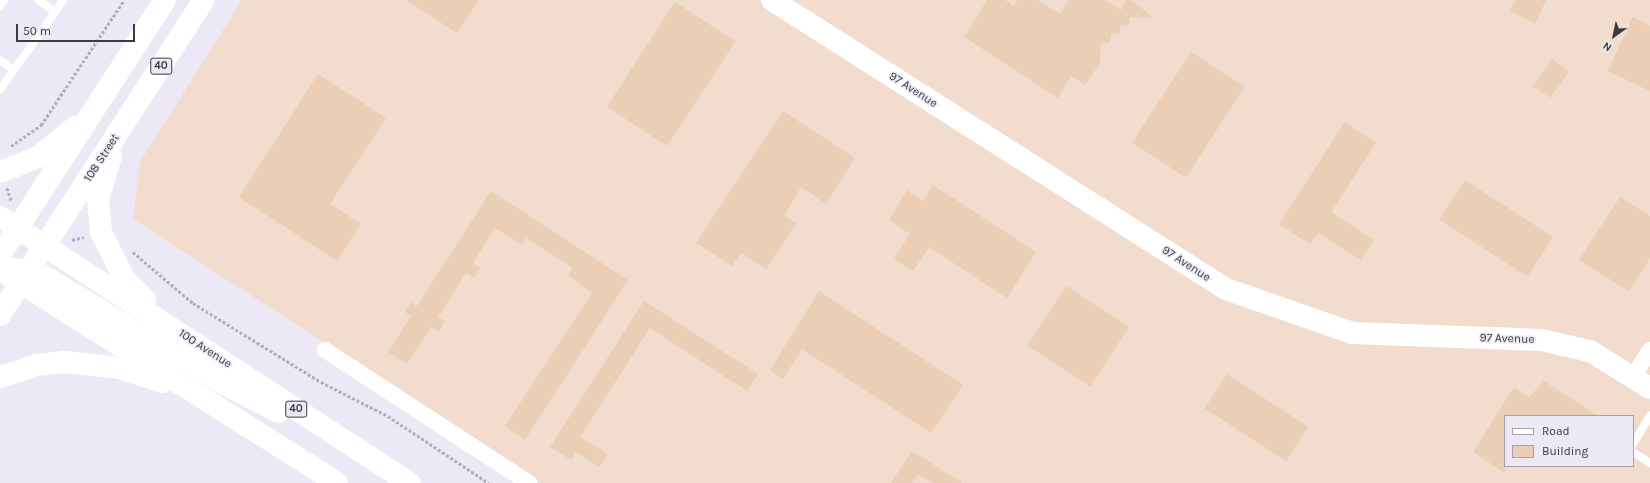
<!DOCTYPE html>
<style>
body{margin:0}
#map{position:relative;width:1650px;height:483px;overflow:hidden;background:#ece8f5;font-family:Karla,sans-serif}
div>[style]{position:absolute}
.industrial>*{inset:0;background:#f1dcce}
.building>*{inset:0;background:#eaceb6;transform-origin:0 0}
.path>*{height:2.5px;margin-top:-1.25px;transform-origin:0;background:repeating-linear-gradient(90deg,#b2afb9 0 3px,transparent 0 5px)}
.lane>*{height:8px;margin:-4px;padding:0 4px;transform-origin:4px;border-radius:4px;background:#fff}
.street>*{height:16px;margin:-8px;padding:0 8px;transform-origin:8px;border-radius:8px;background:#fff}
.secondary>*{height:22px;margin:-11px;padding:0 11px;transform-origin:11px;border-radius:11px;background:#fff}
.primary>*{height:22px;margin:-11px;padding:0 11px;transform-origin:11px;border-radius:11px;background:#fff}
span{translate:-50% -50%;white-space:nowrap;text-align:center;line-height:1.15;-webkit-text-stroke:3px #ece8f5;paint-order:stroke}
.shield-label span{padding:1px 3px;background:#ece8f5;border:1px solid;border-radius:3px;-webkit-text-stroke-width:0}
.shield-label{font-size:11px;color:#3b3a3f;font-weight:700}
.street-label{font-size:12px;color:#3b3a3f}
.legend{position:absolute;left:1504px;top:415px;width:130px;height:52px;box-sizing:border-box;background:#ece8f5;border:1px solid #a5a2ac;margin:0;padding:5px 7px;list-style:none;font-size:12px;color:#3b3a3f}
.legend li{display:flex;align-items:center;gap:8px;height:20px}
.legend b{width:20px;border:1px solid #a5a2ac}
.north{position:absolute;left:1594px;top:16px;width:40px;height:40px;-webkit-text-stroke:3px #ece8f5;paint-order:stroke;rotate:213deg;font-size:11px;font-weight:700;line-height:16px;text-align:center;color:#3b3a3f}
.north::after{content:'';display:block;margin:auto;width:14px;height:18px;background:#3b3a3f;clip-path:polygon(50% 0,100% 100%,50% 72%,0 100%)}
.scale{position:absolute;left:16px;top:24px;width:119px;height:18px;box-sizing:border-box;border:2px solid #3b3a3f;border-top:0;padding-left:5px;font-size:12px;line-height:14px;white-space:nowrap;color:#3b3a3f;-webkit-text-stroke:3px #ece8f5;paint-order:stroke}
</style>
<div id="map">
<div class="industrial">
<div style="clip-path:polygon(evenodd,242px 0,1650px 0,1650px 483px,541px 483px,133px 219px,140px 162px,242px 0,1505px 416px,1633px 416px,1633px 466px,1505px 466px,1505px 416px)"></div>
</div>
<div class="building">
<div style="clip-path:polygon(406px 0,479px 0,457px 33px)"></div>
<div style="clip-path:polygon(987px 0,1005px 0,1014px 6px,1017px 0,1037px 0,1060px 14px,1069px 0,1105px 0,1121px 10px,1126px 0,1131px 0,1154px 18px,1130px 17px,1129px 26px,1120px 25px,1120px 34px,1111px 34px,1110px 43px,1101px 43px,1100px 63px,1085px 85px,1071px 76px,1058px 98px,964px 37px)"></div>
<div style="clip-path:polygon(1515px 0,1546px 0,1535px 24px,1510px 11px)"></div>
<div style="left:675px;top:2px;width:72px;height:125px;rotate:33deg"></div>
<div style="clip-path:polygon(1633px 17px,1650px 26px,1650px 91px,1608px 71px)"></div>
<div style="left:1191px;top:52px;width:64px;height:108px;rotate:33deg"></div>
<div style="left:1552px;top:59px;width:21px;height:33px;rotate:35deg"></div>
<div style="clip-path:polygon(318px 74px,386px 118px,330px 204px,361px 224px,337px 261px,239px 197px)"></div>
<div style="clip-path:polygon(783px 111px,855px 158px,826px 204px,801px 187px,784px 216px,796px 224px,766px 269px,741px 253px,732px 266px,696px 243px)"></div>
<div style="clip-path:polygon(1345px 122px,1376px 143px,1331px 212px,1374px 240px,1361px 260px,1318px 233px,1310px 244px,1279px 224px)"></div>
<div style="left:1465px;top:180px;width:105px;height:47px;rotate:33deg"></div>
<div style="clip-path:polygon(933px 185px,1036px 252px,1007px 298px,929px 247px,913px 271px,894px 259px,910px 234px,889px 220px,907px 190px,923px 201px)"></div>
<div style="clip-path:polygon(491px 191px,628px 280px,525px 440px,505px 426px,592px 293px,568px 275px,573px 268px,526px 238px,522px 245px,495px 228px,473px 263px,480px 268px,474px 278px,466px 273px,438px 317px,445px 321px,439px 332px,431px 327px,407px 364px,388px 352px,411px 316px,405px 312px,411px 302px,417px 306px)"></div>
<div style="clip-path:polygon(1620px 197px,1650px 216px,1650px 258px,1629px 291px,1579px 260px)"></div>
<div style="left:1066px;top:286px;width:75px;height:71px;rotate:33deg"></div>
<div style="clip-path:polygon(819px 291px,963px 385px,931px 433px,802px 349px,783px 379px,770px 370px)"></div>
<div style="clip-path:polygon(644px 301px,758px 374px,747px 391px,650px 328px,580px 437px,608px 454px,599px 467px,576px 452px,571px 460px,550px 447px)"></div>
<div style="left:1227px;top:374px;width:97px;height:41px;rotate:33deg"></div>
<div style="clip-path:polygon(1544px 381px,1598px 416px,1505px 416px,1505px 473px,1473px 452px,1514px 387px,1529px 397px)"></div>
<div style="clip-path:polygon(912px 451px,934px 465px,962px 483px,933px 483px,918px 474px,912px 483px,891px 483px)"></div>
</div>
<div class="path">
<div style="left:11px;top:146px;width:37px;rotate:-35deg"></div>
<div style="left:41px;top:125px;width:150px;rotate:-56.4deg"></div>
<div style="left:7px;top:188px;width:15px;rotate:70deg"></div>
<div style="left:72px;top:240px;width:12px;rotate:-14deg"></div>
<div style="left:133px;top:252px;width:79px;rotate:40.4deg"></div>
<div style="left:193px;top:303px;width:150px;rotate:31.7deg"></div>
<div style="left:321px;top:382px;width:75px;rotate:26.9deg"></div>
<div style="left:388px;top:416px;width:121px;rotate:33.6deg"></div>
</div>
<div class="lane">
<div style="left:39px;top:0;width:20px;rotate:37deg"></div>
<div style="left:55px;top:12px;width:14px;rotate:-56deg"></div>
<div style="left:0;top:6px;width:7px;rotate:-56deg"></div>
<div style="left:0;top:60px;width:17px;rotate:36deg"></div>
<div style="left:14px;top:70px;width:24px;rotate:126deg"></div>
<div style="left:14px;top:70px;width:71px;rotate:-54.7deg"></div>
<div style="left:1633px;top:444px;width:33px;rotate:-59deg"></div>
<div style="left:1633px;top:452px;width:20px;rotate:33deg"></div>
</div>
<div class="street">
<div style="left:325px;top:350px;width:244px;rotate:33.1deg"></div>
<div style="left:1633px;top:377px;width:32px;rotate:-58deg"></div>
</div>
<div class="secondary">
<div style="left:772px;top:0;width:538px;rotate:32.48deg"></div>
<div style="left:1226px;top:289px;width:133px;rotate:19.2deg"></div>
<div style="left:1352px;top:333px;width:189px;rotate:2.1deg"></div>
<div style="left:1541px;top:340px;width:50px;rotate:12.7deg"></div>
<div style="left:1590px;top:351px;width:70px;rotate:31.7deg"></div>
<div style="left:0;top:217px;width:20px;rotate:33deg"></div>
</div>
<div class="primary">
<div style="left:111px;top:156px;width:45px;rotate:106.8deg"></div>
<div style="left:98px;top:199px;width:33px;rotate:85deg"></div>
<div style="left:101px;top:232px;width:54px;rotate:63.4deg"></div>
<div style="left:125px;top:280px;width:28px;rotate:44deg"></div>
<div style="left:0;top:172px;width:41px;rotate:-21.5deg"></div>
<div style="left:38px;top:157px;width:48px;rotate:-39deg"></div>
<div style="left:17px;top:228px;width:468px;rotate:33deg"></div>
<div style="left:0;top:255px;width:304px;rotate:-57.1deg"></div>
<div style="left:0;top:266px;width:43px;rotate:12.1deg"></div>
<div style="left:42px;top:275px;width:210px;rotate:31deg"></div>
<div style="left:222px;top:383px;width:64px;rotate:27deg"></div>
<div style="left:2px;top:271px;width:396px;rotate:32.3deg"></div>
<div style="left:0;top:315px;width:375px;rotate:-57.1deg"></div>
<div style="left:0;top:377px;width:38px;rotate:-18deg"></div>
<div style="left:36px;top:365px;width:29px;rotate:-6deg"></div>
<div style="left:65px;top:362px;width:54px;rotate:6.3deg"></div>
<div style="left:119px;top:368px;width:46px;rotate:17.7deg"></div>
</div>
<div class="shield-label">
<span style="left:161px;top:66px">40</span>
<span style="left:296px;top:409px">40</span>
</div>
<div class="street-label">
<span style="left:913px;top:90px;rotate:33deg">97 Avenue</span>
<span style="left:102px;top:158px;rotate:-57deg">108 Street</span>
<span style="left:1186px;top:264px;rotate:33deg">97 Avenue</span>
<span style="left:1507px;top:339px;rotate:2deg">97 Avenue</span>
<span style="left:205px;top:349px;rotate:33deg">100 Avenue</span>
</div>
<ul class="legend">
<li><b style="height:5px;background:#fff"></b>Road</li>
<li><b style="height:11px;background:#eaceb6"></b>Building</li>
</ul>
<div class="north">N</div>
<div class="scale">50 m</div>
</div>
